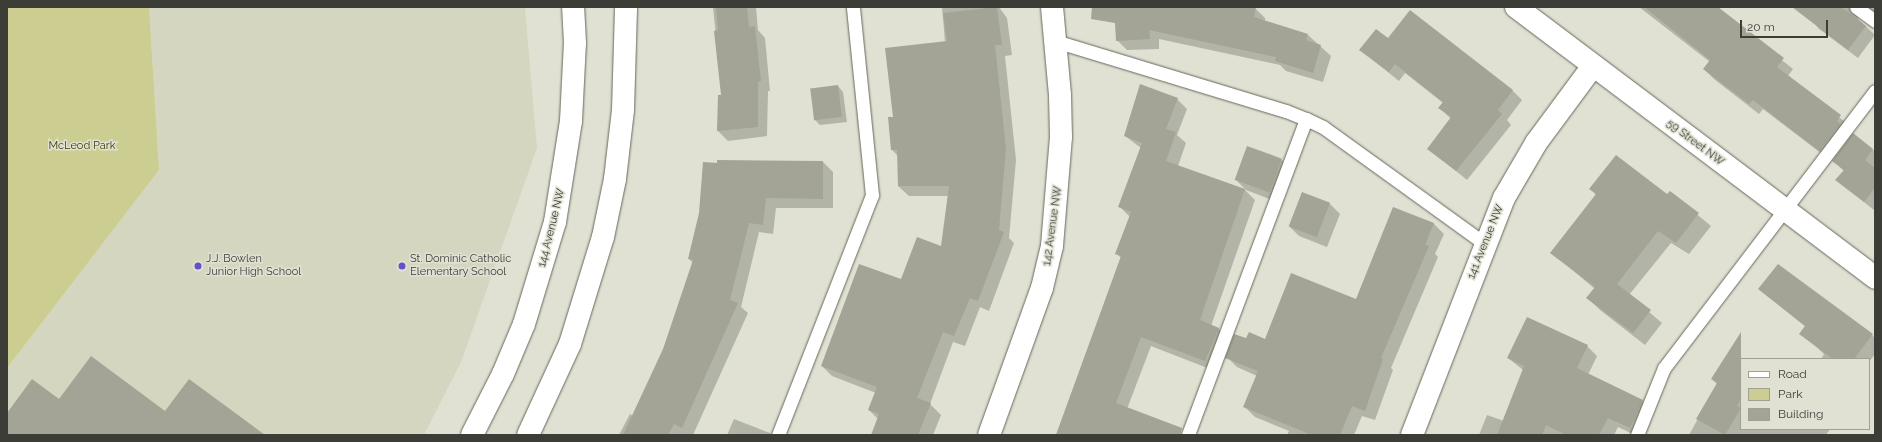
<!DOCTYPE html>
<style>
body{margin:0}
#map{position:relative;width:1882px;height:442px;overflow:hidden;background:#e0e1d3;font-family:Raleway,sans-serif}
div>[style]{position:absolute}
.built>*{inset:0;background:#d5d6c0}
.green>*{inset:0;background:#cccd90}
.shadow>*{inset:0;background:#0003}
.building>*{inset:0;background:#a3a396;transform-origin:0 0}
.roads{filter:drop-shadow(0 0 1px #66675a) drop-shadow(0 0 1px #66675a)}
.lane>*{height:13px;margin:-6.5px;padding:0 6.5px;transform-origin:6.5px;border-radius:6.5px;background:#fff}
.street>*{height:22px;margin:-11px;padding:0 11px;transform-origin:11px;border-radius:11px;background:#fff}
.secondary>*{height:22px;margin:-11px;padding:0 11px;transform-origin:11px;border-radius:11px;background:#fff}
.dots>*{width:11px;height:11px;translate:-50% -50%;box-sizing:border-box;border:2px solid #e0e1d3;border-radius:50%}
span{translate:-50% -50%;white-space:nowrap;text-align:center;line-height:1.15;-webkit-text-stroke:3px #e0e1d3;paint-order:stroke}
.street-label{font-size:11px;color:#3d3d38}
.park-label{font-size:11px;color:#3e3d05}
.poi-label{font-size:11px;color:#3d3d38}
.left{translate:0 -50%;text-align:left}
.frame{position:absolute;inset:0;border:8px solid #3d3d38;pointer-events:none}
.legend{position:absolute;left:1740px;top:358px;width:130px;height:72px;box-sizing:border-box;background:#e0e1d3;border:1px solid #9f9f95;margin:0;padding:5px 7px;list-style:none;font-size:12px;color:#3d3d38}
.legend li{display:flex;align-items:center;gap:8px;height:20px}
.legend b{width:20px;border:1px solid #9f9f95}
.scale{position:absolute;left:1740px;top:20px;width:88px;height:18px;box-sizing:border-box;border:2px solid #3d3d38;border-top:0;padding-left:5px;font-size:12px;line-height:14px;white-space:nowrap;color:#3d3d38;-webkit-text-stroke:3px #e0e1d3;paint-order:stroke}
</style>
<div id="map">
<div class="built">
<div style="clip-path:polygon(149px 7px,525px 7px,537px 148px,461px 362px,424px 435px,7px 435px,7px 368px,159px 170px)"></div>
</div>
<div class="green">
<div style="clip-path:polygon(7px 7px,149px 7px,159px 170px,7px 368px)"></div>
</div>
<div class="shadow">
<div style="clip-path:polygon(713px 7px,756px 7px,758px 30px,765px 38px,770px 91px,768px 91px,767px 136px,728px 141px,718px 131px,722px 96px)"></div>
<div style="clip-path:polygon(942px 7px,999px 7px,1007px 18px,1012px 55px,1005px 56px,1016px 160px,1009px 238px,1014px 243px,989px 311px,980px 307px,965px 346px,953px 342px,930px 404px,941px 415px,933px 435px,872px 435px,878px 419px,869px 410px,876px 393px,832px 376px,822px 366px,902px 280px,942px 248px,948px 196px,909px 196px,898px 186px,898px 156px,892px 150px,894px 118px,945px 42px)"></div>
<div style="clip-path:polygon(1115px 7px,1255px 8px,1265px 18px,1265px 21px,1308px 35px,1331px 56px,1323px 82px,1286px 71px,1280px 65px,1159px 39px,1159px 49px,1127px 50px,1117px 40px)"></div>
<div style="clip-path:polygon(1639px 7px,1720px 7px,1718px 9px,1793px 69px,1788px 76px,1850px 126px,1830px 160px,1763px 109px,1759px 114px,1714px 79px,1704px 69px,1710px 62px)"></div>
<div style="clip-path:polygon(1802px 7px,1875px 7px,1875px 13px,1858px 12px,1858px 19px,1875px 35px,1858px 58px,1819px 29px)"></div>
<div style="clip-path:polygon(1389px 40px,1512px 90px,1522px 100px,1507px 120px,1511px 125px,1467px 180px,1429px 149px,1451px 119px,1440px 108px,1443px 103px,1405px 73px,1399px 81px,1360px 50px)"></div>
<div style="clip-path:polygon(838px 86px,843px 92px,847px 122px,820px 125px,815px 120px)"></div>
<div style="clip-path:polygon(1177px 99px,1187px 109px,1177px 135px,1186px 143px,1178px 166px,1245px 190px,1255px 200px,1211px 326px,1219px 329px,1229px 339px,1215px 371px,1151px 346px,1127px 409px,1167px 435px,1056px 435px,1121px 258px,1116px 253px,1130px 217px,1120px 207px,1141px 148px,1125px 136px)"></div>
<div style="clip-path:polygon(1853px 135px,1875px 151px,1875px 211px,1837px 180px,1844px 171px,1833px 161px)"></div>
<div style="clip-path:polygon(1248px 147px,1282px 160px,1292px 170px,1280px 203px,1246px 190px,1236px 180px)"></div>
<div style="clip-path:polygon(823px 162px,833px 172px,833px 208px,776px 208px,773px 234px,759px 232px,741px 307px,748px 313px,693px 435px,619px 435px,630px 414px,633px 416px,664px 350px,693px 263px,689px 259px,700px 213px,704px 163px)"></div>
<div style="clip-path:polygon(1591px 189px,1667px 196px,1670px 192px,1711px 226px,1689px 254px,1671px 243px,1629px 295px,1662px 323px,1645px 345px,1600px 310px,1588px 298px,1595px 289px,1552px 253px,1596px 195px)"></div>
<div style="clip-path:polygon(1302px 193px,1330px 204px,1340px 214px,1327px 247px,1299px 236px,1289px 226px)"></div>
<div style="clip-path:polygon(1394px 208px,1434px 224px,1444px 234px,1435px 254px,1438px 257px,1391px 368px,1393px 370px,1375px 420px,1362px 416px,1354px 435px,1287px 435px,1289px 431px,1255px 417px,1245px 407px,1257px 376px,1237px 367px,1227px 357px,1247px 339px,1266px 340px,1356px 300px)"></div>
<div style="clip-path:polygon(1759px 289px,1872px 335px,1875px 338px,1875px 354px,1869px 362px,1869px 359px,1821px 359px,1824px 354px,1801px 333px,1806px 327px)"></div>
<div style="clip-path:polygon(1587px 346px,1597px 356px,1588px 375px,1642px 401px,1652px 411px,1635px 435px,1618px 427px,1614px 435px,1479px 435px,1487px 415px,1504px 421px,1523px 370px,1508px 358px)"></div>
<div style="clip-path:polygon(1741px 362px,1741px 429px,1830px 429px,1826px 435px,1689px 435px,1717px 384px,1712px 379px)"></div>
<div style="clip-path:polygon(734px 419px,770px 433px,772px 435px,727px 435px)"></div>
</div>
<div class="building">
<div style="clip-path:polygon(716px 7px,747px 7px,749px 27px,755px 26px,761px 81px,758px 82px,758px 127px,717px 131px,718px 95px,721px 95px,714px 31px,718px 30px)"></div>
<div style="clip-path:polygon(997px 7px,1002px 45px,995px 45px,1006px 149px,999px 230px,1004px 232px,978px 301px,970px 298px,954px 336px,943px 332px,917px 398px,931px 403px,918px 435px,871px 435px,879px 414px,868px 410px,877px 387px,821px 366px,859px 264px,901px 279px,917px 237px,941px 246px,949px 186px,898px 186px,897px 150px,891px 150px,888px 117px,893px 117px,885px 48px,947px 41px,943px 13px)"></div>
<div style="clip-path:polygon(1092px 7px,1256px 7px,1254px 17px,1308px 34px,1306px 40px,1321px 45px,1313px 73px,1275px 61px,1276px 57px,1149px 30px,1150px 39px,1116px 41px,1115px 23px,1091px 19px)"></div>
<div style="clip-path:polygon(1644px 7px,1718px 7px,1784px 58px,1777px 67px,1841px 115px,1837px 121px,1840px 124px,1819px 151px,1753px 100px,1749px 104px,1703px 69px,1710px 60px)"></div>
<div style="clip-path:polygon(1792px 7px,1841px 7px,1866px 26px,1848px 50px)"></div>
<div style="clip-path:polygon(1410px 10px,1513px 90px,1498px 110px,1502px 114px,1456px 171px,1427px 149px,1451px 117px,1438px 108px,1443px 102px,1395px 64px,1389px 72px,1359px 50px,1376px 29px,1388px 38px)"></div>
<div style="clip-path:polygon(1140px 84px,1178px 98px,1166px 129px,1176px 132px,1166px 161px,1245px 189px,1200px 320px,1219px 328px,1205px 361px,1141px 337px,1116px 403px,1182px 428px,1180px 435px,1056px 435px,1121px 256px,1115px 254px,1131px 212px,1118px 207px,1142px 143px,1124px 136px)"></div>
<div style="left:838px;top:85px;width:32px;height:28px;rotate:83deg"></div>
<div style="clip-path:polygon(1853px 133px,1873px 149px,1865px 160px,1875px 168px,1875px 188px,1864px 202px,1835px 180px,1844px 170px,1832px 161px)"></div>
<div style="left:1247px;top:146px;width:37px;height:36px;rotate:20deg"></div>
<div style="clip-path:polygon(1616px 155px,1667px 194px,1670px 191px,1699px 213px,1676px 243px,1658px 231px,1617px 284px,1651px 310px,1633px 333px,1586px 298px,1595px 287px,1550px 253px,1596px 194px,1589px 189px)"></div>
<div style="clip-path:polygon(717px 160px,823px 161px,823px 199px,766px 198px,763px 225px,749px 223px,730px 300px,738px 303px,682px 428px,674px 424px,668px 435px,623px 435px,663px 349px,693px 260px,688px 259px,699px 213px,703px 162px,717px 163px)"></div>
<div style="left:1302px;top:192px;width:30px;height:37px;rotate:21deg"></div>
<div style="clip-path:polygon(1393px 207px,1434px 223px,1425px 245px,1429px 246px,1381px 358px,1383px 359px,1365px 411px,1352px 406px,1340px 435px,1312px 435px,1243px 407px,1258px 371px,1225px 358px,1234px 334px,1246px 338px,1249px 332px,1265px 339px,1291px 273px,1356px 299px)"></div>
<div style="clip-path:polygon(1778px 264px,1873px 334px,1854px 359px,1833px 359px,1799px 334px,1805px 326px,1758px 289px)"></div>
<div style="clip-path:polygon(1527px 317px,1588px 345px,1577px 368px,1643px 400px,1630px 428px,1608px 418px,1599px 435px,1566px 435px,1546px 425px,1542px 435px,1497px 435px,1524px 366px,1507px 358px)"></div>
<div style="clip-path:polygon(1741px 332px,1741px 398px,1737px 406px,1741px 408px,1725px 435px,1696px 419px,1717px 383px,1711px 379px)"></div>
<div style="clip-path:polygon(91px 356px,165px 411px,189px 379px,265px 435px,7px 435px,7px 413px,32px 379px,59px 399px)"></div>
</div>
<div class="roads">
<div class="lane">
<div style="left:1856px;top:7px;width:24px;rotate:36deg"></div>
<div style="left:1055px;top:41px;width:241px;rotate:16.9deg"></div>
<div style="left:1286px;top:111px;width:22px;rotate:22deg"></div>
<div style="left:1306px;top:119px;width:337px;rotate:110.5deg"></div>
<div style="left:1306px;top:119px;width:19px;rotate:25deg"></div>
<div style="left:1323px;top:127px;width:198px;rotate:35.8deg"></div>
<div style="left:778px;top:435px;width:258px;rotate:-68.6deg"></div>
<div style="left:872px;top:195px;width:189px;rotate:-95.8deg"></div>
<div style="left:1637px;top:435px;width:72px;rotate:-68.1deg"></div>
<div style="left:1664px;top:368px;width:348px;rotate:-52.7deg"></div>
</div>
<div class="street">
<div style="left:1516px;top:7px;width:450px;rotate:37deg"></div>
<div style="left:989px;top:435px;width:156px;rotate:-70.2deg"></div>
<div style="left:1042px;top:288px;width:43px;rotate:-76.6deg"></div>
<div style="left:1052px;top:246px;width:109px;rotate:-85.3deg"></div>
<div style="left:1061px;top:137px;width:42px;rotate:-91.4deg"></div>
<div style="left:1060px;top:95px;width:88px;rotate:-95.2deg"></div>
<div style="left:1412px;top:435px;width:254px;rotate:-68.8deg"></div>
<div style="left:1504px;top:198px;width:64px;rotate:-59.8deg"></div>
<div style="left:1536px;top:143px;width:96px;rotate:-53.5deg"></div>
</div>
<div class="secondary">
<div style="left:472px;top:435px;width:68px;rotate:-63.1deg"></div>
<div style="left:503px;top:374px;width:54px;rotate:-67.2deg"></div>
<div style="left:524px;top:324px;width:107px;rotate:-73.1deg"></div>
<div style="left:555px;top:222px;width:102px;rotate:-81deg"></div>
<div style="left:571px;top:121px;width:78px;rotate:-87.1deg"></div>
<div style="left:575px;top:43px;width:36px;rotate:-93deg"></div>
<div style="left:528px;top:435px;width:100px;rotate:-65.2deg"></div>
<div style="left:570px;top:344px;width:112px;rotate:-72.9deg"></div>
<div style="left:603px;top:237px;width:59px;rotate:-78.3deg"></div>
<div style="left:615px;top:179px;width:69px;rotate:-83.4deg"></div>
<div style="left:623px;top:110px;width:103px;rotate:-88.3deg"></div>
</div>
</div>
<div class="dots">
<div style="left:198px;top:266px;background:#694ec8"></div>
<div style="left:402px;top:266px;background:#694ec8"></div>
</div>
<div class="street-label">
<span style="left:1695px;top:143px;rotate:37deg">59 Street NW</span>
<span style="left:1053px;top:226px;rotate:-82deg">142 Avenue NW</span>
<span style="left:552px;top:228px;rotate:-76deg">144 Avenue NW</span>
<span style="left:1486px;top:242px;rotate:-68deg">141 Avenue NW</span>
</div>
<div class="park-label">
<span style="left:82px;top:146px">McLeod Park</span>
</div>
<div class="poi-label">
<span class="left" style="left:206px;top:266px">J.J. Bowlen<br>Junior High School</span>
<span class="left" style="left:410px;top:266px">St. Dominic Catholic<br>Elementary School</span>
</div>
<div class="frame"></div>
<ul class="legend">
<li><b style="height:5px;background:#fff"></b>Road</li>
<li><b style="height:11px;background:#cccd90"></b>Park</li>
<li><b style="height:11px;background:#a3a396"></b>Building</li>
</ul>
<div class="scale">20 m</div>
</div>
